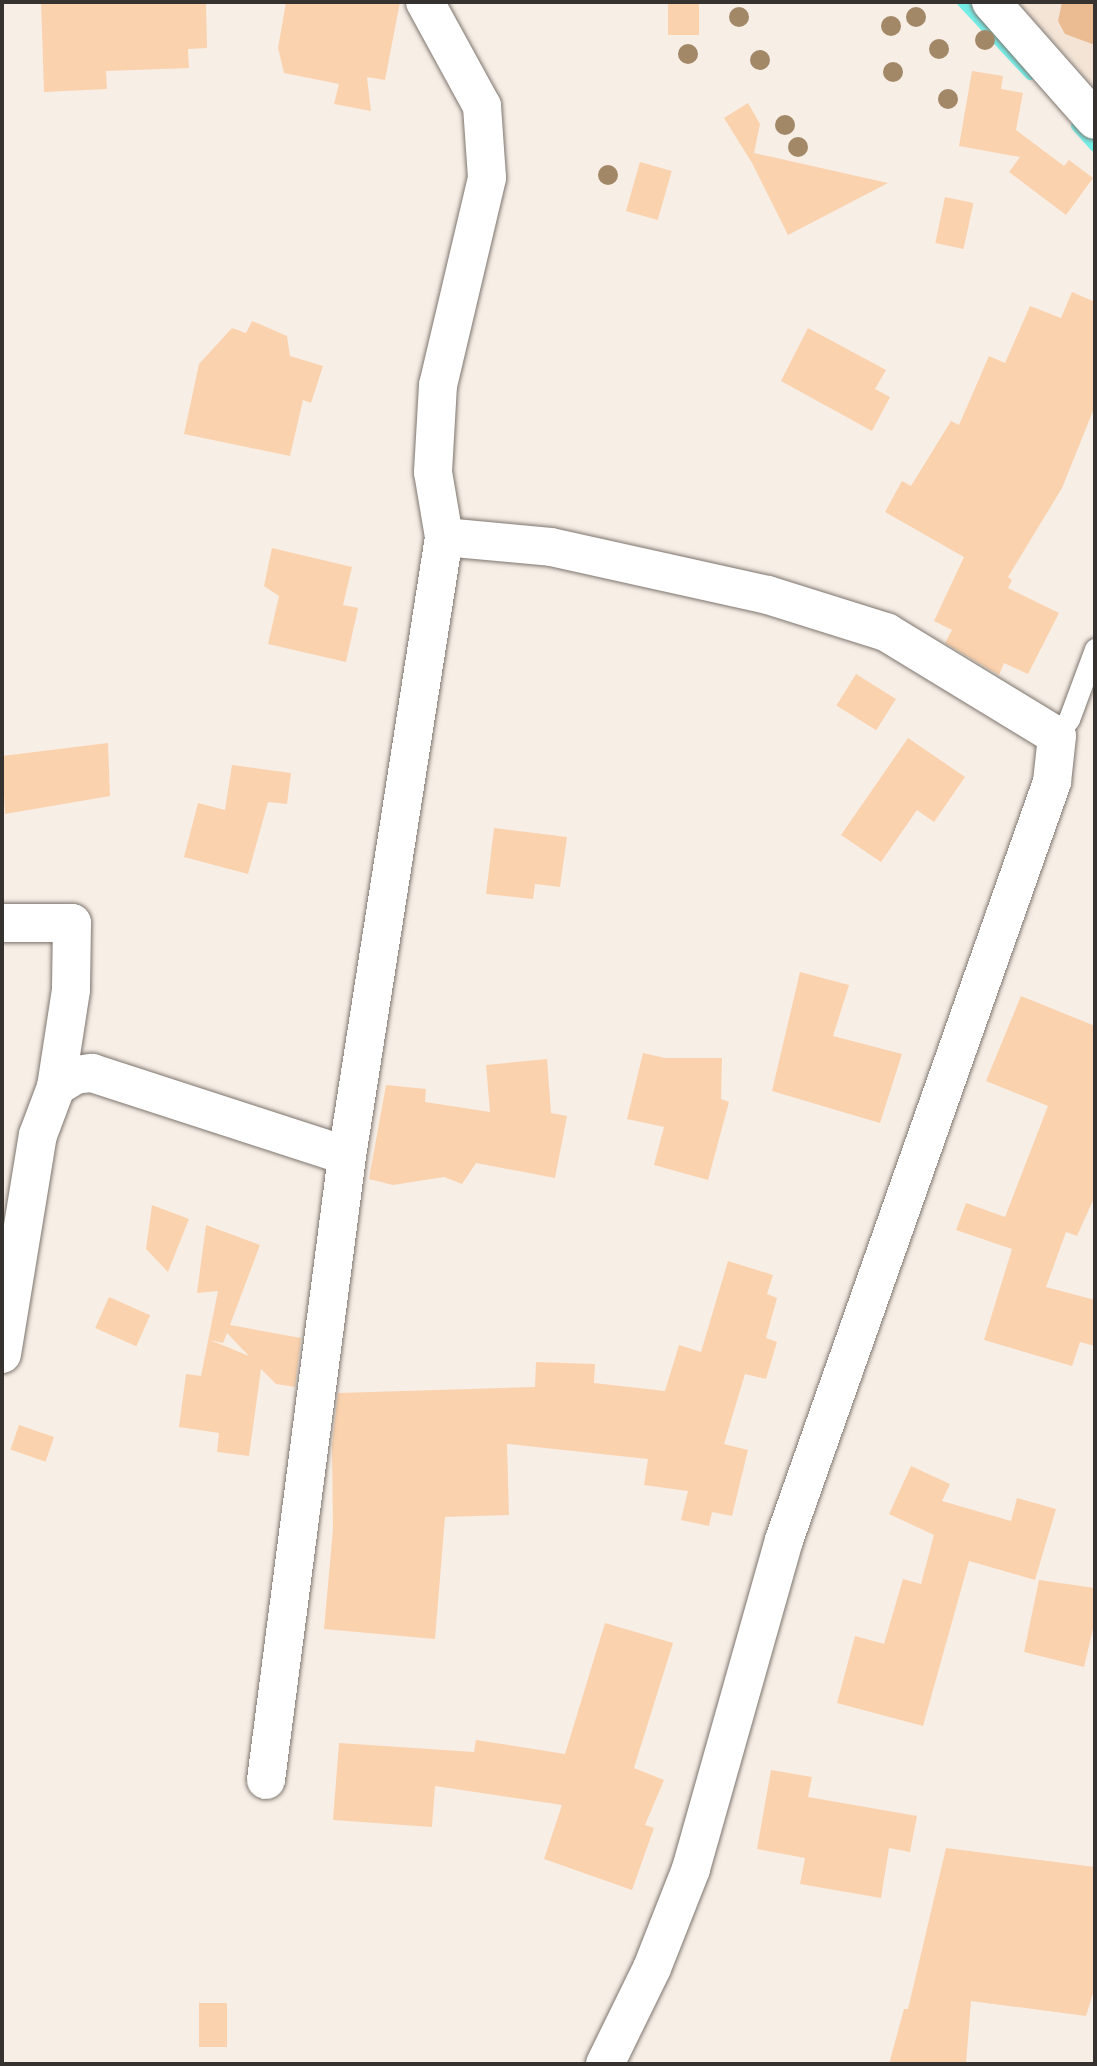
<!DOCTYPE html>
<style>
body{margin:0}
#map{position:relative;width:1097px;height:2066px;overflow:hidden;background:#f7eee6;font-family:Arial,sans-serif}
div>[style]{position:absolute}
.built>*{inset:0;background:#f3e4d6}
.green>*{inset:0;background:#ebbc91}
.stream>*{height:10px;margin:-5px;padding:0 5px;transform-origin:5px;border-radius:5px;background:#74eee7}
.building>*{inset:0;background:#fbd2ae;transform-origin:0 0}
.roads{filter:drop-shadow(0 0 2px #7d756e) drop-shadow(0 0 2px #7d756e)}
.lane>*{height:21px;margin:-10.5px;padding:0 10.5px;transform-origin:10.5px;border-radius:10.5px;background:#fff}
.street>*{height:38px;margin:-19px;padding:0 19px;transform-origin:19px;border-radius:19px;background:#fff}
.trees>*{width:20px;height:20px;margin:-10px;border-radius:50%;background:#a38868}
span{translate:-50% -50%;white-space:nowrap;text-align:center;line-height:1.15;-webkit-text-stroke:5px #fefdfb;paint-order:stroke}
.frame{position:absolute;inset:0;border:4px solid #36322f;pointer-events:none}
</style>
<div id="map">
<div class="built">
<div style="clip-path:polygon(1018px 2px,1095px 2px,1095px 88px,1037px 23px)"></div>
</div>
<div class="green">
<div style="clip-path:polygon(1062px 2px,1095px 2px,1095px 45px,1065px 34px,1058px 21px)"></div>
</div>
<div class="stream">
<div style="left:962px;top:2px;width:100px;rotate:47deg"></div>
<div style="left:1076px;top:126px;width:28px;rotate:48deg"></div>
</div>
<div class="building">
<div style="clip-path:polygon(41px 2px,206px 2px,207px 48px,188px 49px,189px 68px,106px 71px,107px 89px,44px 92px)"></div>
<div style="clip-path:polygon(286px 2px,400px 2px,385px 80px,367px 77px,371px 111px,334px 104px,339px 84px,284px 73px,278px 48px)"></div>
<div style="left:668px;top:2px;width:31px;height:33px"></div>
<div style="clip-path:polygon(972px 71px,1003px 76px,1001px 89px,1023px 93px,1016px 130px,1064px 166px,1069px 160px,1093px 178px,1066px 215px,1009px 172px,1020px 157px,959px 146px)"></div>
<div style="clip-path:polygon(748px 103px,760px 124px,754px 153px,888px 183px,788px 235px,752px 163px,724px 118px)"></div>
<div style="left:640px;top:162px;width:33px;height:51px;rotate:16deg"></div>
<div style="left:945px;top:197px;width:29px;height:47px;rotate:12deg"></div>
<div style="clip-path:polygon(1072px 292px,1095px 302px,1095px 406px,1062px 488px,1008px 577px,1012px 580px,1008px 588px,1059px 613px,1028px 674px,1004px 663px,999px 675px,945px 643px,952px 630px,934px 621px,964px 557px,885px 512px,902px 481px,911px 486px,951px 421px,959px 425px,989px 356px,1005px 363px,1030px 306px,1061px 318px)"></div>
<div style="clip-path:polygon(252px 321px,287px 336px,290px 356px,323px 366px,311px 403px,303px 400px,290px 456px,184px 434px,199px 364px,232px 328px,246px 333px)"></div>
<div style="clip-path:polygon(808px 328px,886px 370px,875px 389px,890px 397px,872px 431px,781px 381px)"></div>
<div style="clip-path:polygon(272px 548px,352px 567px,343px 605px,358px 608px,346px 662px,268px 644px,279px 596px,264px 586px)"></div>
<div style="left:856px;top:674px;width:47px;height:37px;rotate:32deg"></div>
<div style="clip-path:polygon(908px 738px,965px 777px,934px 822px,917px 810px,881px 862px,841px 835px)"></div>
<div style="clip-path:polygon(108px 743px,110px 796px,5px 814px,2px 756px)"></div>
<div style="clip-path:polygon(232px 765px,291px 773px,287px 804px,268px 802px,248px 874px,184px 857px,198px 803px,225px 810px)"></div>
<div style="clip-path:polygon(494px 828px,567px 837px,560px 887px,535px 884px,533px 899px,486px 894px)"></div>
<div style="clip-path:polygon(800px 972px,849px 985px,833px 1036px,902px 1054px,880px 1123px,772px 1091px)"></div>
<div style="clip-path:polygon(1021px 996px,1095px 1026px,1095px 1196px,1077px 1236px,1066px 1232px,1046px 1287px,1095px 1300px,1095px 1346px,1080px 1342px,1072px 1366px,984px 1340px,1012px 1249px,956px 1230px,966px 1203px,1005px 1217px,1048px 1106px,986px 1081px)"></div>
<div style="clip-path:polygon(643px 1053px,665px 1058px,722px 1058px,721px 1099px,729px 1102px,708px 1180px,654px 1165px,664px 1127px,627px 1119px)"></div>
<div style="clip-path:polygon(547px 1059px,551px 1113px,567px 1116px,555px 1178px,476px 1163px,462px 1184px,444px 1177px,393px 1185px,369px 1179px,386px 1085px,426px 1089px,425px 1102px,490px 1112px,486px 1065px)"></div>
<div style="clip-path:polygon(152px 1205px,189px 1219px,168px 1272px,146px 1249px)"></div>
<div style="clip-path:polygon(evenodd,206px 1225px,260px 1245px,230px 1325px,301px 1338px,295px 1387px,276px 1384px,261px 1369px,249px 1456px,217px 1452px,219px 1433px,179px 1427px,186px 1374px,201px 1376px,218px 1291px,197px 1293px,206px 1225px,227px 1333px,249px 1356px,210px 1340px,223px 1343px,227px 1333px)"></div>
<div style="clip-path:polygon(728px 1261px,773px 1275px,767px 1294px,777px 1298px,766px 1338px,777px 1342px,766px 1379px,745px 1374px,724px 1444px,748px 1450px,732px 1516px,712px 1512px,709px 1526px,681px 1520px,688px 1491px,644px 1485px,648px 1459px,507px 1444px,509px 1515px,445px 1517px,435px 1639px,324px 1629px,333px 1529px,332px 1445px,338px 1393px,535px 1387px,536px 1362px,595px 1364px,594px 1383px,665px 1391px,679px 1345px,701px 1352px)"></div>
<div style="left:109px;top:1297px;width:45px;height:34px;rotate:24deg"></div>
<div style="left:19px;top:1425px;width:37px;height:26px;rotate:19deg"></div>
<div style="clip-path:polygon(911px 1466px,950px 1484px,942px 1501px,1011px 1521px,1017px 1498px,1056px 1509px,1035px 1580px,969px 1561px,923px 1726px,837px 1703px,855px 1636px,884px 1644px,903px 1579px,921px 1584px,934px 1535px,889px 1514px)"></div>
<div style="clip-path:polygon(1039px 1580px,1095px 1588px,1095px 1620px,1084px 1667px,1024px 1652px)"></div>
<div style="clip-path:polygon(605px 1623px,673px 1643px,634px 1768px,664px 1780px,645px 1825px,654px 1828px,632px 1890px,544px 1859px,562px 1805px,435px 1786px,432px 1827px,333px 1820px,339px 1743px,474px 1752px,476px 1740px,565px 1754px)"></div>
<div style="clip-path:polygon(771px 1770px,812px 1777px,808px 1797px,917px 1816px,910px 1852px,889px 1848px,881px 1898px,800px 1884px,805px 1858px,757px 1849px)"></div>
<div style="clip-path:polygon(946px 1848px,1095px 1867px,1095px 1987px,1086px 2016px,971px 2001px,966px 2064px,889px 2064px,904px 2009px,908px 2009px)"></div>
<div style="left:199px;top:2003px;width:28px;height:44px"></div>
</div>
<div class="roads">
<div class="lane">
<div style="left:1057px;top:736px;width:21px;rotate:-55deg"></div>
<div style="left:1069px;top:719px;width:75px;rotate:-69.6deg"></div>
</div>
<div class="street">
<div style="left:425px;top:2px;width:119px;rotate:61.3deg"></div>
<div style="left:482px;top:106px;width:72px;rotate:86deg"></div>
<div style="left:487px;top:178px;width:213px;rotate:103.3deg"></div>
<div style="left:438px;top:385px;width:87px;rotate:93.3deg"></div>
<div style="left:433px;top:472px;width:66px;rotate:80.4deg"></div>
<div style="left:991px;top:2px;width:157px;rotate:48.6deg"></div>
<div style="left:2px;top:923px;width:70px"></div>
<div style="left:72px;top:923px;width:67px;rotate:90.9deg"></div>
<div style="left:71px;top:990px;width:98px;rotate:98.8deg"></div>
<div style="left:2px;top:1354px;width:222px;rotate:-80.7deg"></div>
<div style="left:38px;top:1135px;width:51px;rotate:-69.4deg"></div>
<div style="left:56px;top:1087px;width:22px;rotate:-32deg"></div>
<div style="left:75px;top:1075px;width:17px;rotate:-7deg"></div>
<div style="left:92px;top:1073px;width:268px;rotate:18deg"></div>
<div style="left:266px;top:1780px;width:629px;rotate:-82.6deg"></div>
<div style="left:347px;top:1156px;width:627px;rotate:-81.09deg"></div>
<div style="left:444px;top:537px;width:107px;rotate:5.3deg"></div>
<div style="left:551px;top:547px;width:222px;rotate:12.5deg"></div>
<div style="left:768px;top:595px;width:124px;rotate:17.4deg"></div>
<div style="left:886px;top:632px;width:200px;rotate:31.3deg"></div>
<div style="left:1057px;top:736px;width:46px;rotate:96.2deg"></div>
<div style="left:1052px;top:782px;width:804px;rotate:109.47deg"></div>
<div style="left:784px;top:1540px;width:342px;rotate:105.8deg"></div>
<div style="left:691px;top:1869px;width:106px;rotate:111.5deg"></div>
<div style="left:652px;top:1968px;width:107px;rotate:116.1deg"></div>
</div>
</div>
<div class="trees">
<div style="left:739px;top:17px"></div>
<div style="left:916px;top:17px"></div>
<div style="left:891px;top:26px"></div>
<div style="left:985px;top:40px"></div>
<div style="left:939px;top:49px"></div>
<div style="left:688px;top:54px"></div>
<div style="left:760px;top:60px"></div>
<div style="left:893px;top:72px"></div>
<div style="left:948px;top:99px"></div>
<div style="left:785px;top:125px"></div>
<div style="left:798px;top:147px"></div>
<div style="left:608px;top:175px"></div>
</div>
<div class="frame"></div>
</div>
